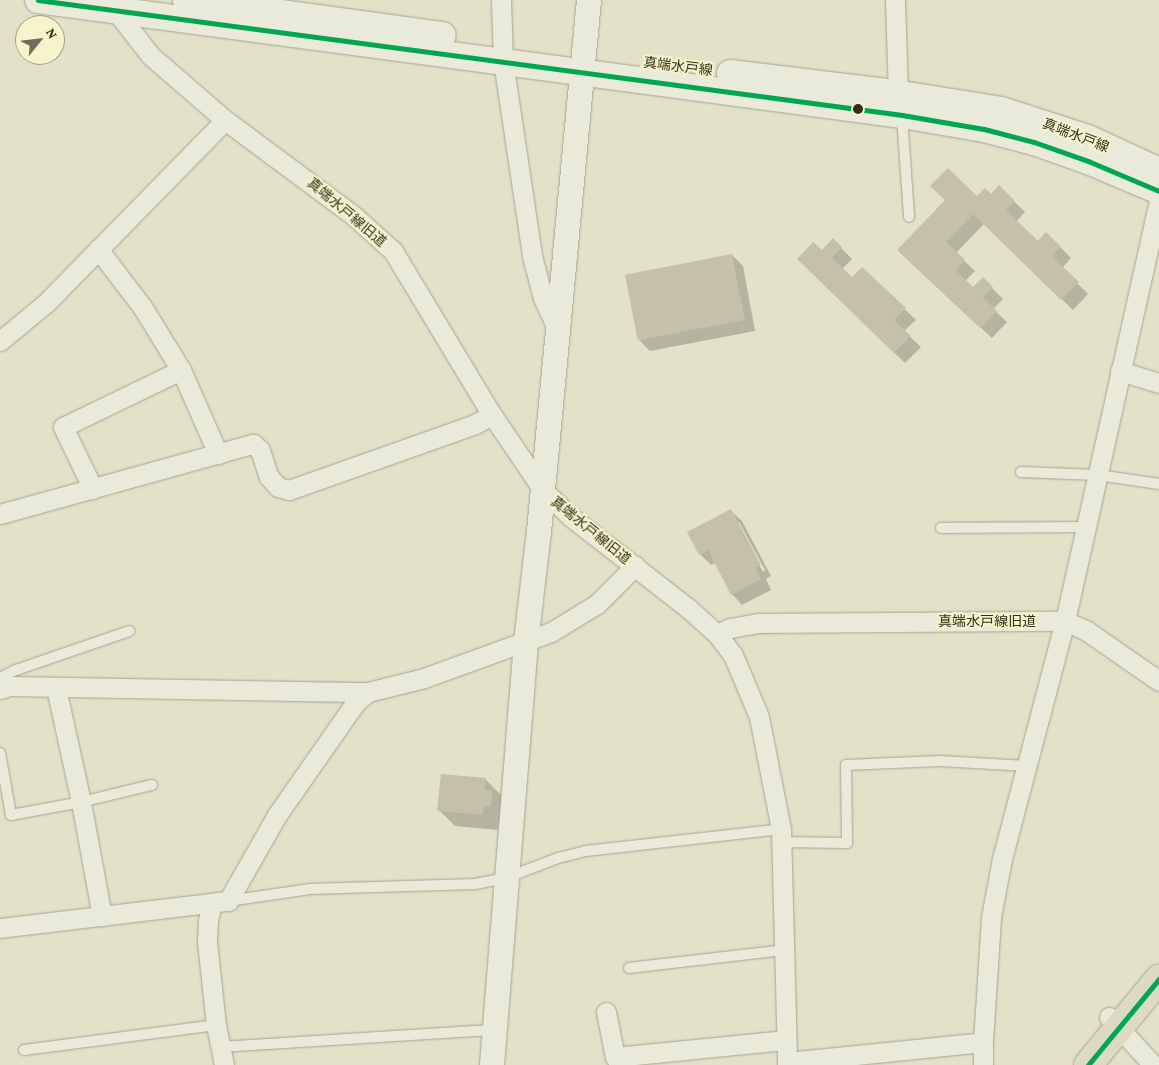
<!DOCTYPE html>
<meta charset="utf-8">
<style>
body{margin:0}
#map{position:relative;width:1159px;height:1065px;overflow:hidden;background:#e2e2c8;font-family:"Crimson Pro","Noto Sans JP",serif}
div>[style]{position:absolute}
.shadow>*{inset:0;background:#0003}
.building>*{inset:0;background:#c5c0a9;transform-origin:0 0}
.roads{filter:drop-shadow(0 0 1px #a7a492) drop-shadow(0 0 1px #a7a492)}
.service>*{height:10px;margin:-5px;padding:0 5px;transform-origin:5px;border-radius:5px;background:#eaeada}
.minor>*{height:19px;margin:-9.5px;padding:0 9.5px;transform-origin:9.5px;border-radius:9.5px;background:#eaeada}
.tertiary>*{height:24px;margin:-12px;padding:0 12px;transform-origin:12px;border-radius:12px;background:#eaeada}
.secondary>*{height:26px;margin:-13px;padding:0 13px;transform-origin:13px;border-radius:13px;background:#eaeada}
.trunk>*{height:28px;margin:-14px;padding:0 14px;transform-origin:14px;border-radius:14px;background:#dcdac2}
.bus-1>*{height:5px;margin:-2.5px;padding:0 2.5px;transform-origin:2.5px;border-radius:2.5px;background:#00a651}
.dots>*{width:14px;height:14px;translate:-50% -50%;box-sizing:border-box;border:2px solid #f5f4cc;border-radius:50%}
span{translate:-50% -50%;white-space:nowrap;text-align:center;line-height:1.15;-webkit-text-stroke:4px #f5f4cc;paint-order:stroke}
.street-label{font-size:14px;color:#342e1b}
.north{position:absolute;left:15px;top:15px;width:50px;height:50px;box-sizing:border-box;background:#f5f4cc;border:1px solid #a8a585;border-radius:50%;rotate:61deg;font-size:14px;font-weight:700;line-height:20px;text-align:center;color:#342e1b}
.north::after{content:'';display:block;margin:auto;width:18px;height:22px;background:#716d58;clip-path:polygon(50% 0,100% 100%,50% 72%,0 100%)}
</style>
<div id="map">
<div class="shadow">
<div style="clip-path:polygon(999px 187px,1025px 212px,1016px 222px,1038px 243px,1046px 234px,1061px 248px,1071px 258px,1062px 268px,1088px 294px,1073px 310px,984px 224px,956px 253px,975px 271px,965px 281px,973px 289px,983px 279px,1003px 299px,993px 309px,1007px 322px,992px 338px,909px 261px,977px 197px,991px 196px)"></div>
<div style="clip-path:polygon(833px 240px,852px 259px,842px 269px,852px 279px,862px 268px,916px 320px,904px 331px,921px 347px,905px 363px,798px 259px,822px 251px)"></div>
<div style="clip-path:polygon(732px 255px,743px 266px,755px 331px,650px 351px,639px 340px)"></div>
<div style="clip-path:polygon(evenodd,731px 511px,742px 521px,771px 576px,766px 579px,771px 590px,742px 605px,732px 594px,715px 563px,711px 565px,700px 554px,731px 511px,736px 522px,739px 522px,765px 570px,763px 572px,736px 522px)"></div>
<div style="clip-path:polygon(485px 779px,501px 795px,501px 801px,508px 808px,507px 822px,499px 821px,498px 830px,455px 826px,439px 810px)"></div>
</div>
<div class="building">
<div style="clip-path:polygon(948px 168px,977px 196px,985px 188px,991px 194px,999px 185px,1015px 201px,1006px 210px,1038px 241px,1046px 232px,1061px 247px,1052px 256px,1079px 282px,1061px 300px,973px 214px,946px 242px,965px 260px,955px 270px,973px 287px,983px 277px,993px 287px,983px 298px,997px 311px,980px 328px,897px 250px,945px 200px,930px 186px)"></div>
<div style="clip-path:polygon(833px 238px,842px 247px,832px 258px,852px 277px,862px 267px,906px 308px,894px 320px,911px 336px,894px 353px,797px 259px,813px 242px,822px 250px)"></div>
<div style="left:732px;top:254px;width:67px;height:109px;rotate:79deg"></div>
<div style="clip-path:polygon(731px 509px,761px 565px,756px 568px,761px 579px,731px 595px,708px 550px,699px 555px,687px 532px)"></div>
<div style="clip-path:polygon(441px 774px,486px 778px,485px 790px,492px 791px,491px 807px,483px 806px,483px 815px,437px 811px)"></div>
</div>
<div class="roads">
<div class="service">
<div style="left:902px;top:116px;width:101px;rotate:86deg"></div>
<div style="left:1021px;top:472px;width:77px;rotate:2.2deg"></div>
<div style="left:1098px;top:475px;width:62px;rotate:8.4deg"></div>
<div style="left:941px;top:528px;width:143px;rotate:-0.4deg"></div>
<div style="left:0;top:678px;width:18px;rotate:-27deg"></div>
<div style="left:16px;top:670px;width:120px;rotate:-19deg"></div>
<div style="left:0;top:753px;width:63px;rotate:79.9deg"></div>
<div style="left:11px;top:815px;width:71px;rotate:-10.5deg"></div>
<div style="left:81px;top:802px;width:73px;rotate:-13.5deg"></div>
<div style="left:781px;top:842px;width:66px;rotate:0.9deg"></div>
<div style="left:847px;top:843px;width:78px;rotate:-90.7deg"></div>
<div style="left:846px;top:765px;width:94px;rotate:-2.4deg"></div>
<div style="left:940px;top:761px;width:87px;rotate:3.3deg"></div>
<div style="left:228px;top:901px;width:83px;rotate:-8.3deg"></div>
<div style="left:310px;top:889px;width:165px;rotate:-1.7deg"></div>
<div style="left:475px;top:884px;width:32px;rotate:-11deg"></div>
<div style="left:506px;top:878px;width:56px;rotate:-21deg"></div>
<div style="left:558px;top:858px;width:29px;rotate:-14deg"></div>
<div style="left:586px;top:851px;width:196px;rotate:-6.4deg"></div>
<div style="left:629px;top:968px;width:157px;rotate:-6.6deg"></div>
<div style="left:220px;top:1047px;width:275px;rotate:-3.6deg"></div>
<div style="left:24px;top:1050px;width:194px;rotate:-7.4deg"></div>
</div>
<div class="minor">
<div style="left:501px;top:0;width:61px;rotate:88.1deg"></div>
<div style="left:503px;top:61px;width:197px;rotate:81.5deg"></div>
<div style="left:532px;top:256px;width:43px;rotate:75.3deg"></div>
<div style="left:543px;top:298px;width:33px;rotate:65deg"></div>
<div style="left:895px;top:0;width:93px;rotate:88.2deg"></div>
<div style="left:111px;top:5px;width:65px;rotate:51.9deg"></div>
<div style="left:151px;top:56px;width:98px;rotate:40.9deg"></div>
<div style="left:225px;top:120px;width:159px;rotate:36.6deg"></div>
<div style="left:353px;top:215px;width:54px;rotate:42deg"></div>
<div style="left:393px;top:251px;width:192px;rotate:58.9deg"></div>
<div style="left:492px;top:415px;width:91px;rotate:55.8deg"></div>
<div style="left:543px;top:490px;width:39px;rotate:44deg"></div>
<div style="left:571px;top:517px;width:150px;rotate:37.9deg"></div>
<div style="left:689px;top:609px;width:38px;rotate:42deg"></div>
<div style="left:717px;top:634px;width:26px;rotate:53deg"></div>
<div style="left:733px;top:655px;width:67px;rotate:67.2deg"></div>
<div style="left:759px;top:717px;width:114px;rotate:78.9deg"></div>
<div style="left:781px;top:829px;width:236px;rotate:88.5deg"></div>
<div style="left:98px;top:249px;width:74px;rotate:52.7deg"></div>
<div style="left:143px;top:308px;width:73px;rotate:58.5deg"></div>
<div style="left:181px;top:370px;width:92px;rotate:66.2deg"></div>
<div style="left:0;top:341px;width:60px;rotate:-39.6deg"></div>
<div style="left:46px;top:303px;width:256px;rotate:-45.6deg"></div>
<div style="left:1120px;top:371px;width:41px;rotate:17.1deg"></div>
<div style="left:93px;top:489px;width:69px;rotate:-115.8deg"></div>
<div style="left:63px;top:427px;width:131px;rotate:-25.8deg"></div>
<div style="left:0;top:514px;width:263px;rotate:-15.5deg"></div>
<div style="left:253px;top:444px;width:9px;rotate:41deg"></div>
<div style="left:260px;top:450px;width:28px;rotate:72deg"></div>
<div style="left:269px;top:477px;width:13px;rotate:48deg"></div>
<div style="left:278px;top:487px;width:11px;rotate:15deg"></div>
<div style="left:289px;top:490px;width:197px;rotate:-19.5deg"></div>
<div style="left:475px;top:424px;width:19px;rotate:-28deg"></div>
<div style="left:717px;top:634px;width:14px;rotate:-25deg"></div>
<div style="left:730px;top:628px;width:28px;rotate:-10deg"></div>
<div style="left:758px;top:623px;width:307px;rotate:-0.4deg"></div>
<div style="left:1065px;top:621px;width:24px;rotate:24deg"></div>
<div style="left:1087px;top:631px;width:88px;rotate:34.8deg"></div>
<div style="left:56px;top:688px;width:117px;rotate:77.6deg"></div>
<div style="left:81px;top:802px;width:116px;rotate:79.6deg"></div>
<div style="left:0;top:689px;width:10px;rotate:-17deg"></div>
<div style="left:10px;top:686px;width:358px;rotate:1deg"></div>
<div style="left:368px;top:692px;width:58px;rotate:-14deg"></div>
<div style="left:424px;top:678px;width:135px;rotate:-19.9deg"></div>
<div style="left:551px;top:632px;width:54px;rotate:-31.3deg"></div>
<div style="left:597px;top:604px;width:54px;rotate:-45deg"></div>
<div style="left:212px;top:903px;width:18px;rotate:103deg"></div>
<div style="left:208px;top:921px;width:21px;rotate:93deg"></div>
<div style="left:207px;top:942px;width:83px;rotate:83.8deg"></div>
<div style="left:216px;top:1025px;width:41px;rotate:78.7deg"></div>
<div style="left:0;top:928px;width:230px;rotate:-6.8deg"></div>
<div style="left:228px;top:901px;width:99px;rotate:-60.3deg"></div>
<div style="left:277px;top:815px;width:136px;rotate:-55.1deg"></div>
<div style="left:355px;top:703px;width:17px;rotate:-40deg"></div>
<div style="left:606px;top:1012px;width:46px;rotate:78.7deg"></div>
<div style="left:615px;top:1057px;width:172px;rotate:-5.7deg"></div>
<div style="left:1109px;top:1017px;width:65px;rotate:47.5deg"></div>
<div style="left:787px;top:1062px;width:197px;rotate:-5.8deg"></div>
<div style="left:983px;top:1065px;width:23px;rotate:-90deg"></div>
<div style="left:983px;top:1042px;width:125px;rotate:-86.3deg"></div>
<div style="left:991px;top:917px;width:59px;rotate:-79.3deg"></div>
<div style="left:1002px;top:859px;width:246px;rotate:-75.2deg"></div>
<div style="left:1065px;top:621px;width:431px;rotate:-77.4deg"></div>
</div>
<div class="tertiary">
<div style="left:492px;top:1065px;width:424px;rotate:-85.4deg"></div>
<div style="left:526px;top:642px;width:111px;rotate:-83.3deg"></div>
<div style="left:539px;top:532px;width:534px;rotate:-84.63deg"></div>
</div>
<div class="secondary">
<div style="left:38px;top:0;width:872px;rotate:7.58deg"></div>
<div style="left:902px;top:115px;width:83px;rotate:9.7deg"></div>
<div style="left:984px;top:129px;width:52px;rotate:14.6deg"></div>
<div style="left:1034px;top:142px;width:57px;rotate:19.4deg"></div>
<div style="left:1088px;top:161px;width:77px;rotate:22.9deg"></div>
<div style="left:186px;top:0;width:259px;rotate:7.8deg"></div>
<div style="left:730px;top:73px;width:166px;rotate:6.9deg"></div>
<div style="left:895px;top:93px;width:107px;rotate:9.1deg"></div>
<div style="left:1001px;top:110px;width:91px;rotate:17.8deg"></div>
<div style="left:1088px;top:138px;width:78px;rotate:24.9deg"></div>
</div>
<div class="trunk">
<div style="left:1088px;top:1065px;width:112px;rotate:-50.5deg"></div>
</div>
</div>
<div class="bus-1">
<div style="left:38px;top:0;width:872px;rotate:7.58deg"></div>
<div style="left:902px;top:115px;width:83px;rotate:9.7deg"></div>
<div style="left:984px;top:129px;width:52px;rotate:14.6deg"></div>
<div style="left:1034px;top:142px;width:57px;rotate:19.4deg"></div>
<div style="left:1088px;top:161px;width:77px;rotate:22.9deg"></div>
<div style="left:1088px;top:1065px;width:112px;rotate:-50.5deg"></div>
</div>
<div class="dots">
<div style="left:858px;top:109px;background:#342e1b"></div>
</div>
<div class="street-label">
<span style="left:678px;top:66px;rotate:7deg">真端水戸線</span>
<span style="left:1076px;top:135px;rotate:21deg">真端水戸線</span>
<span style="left:347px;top:212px;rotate:40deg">真端水戸線旧道</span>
<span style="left:591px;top:530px;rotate:39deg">真端水戸線旧道</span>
<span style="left:987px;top:621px">真端水戸線旧道</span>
</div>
<div class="north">N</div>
</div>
